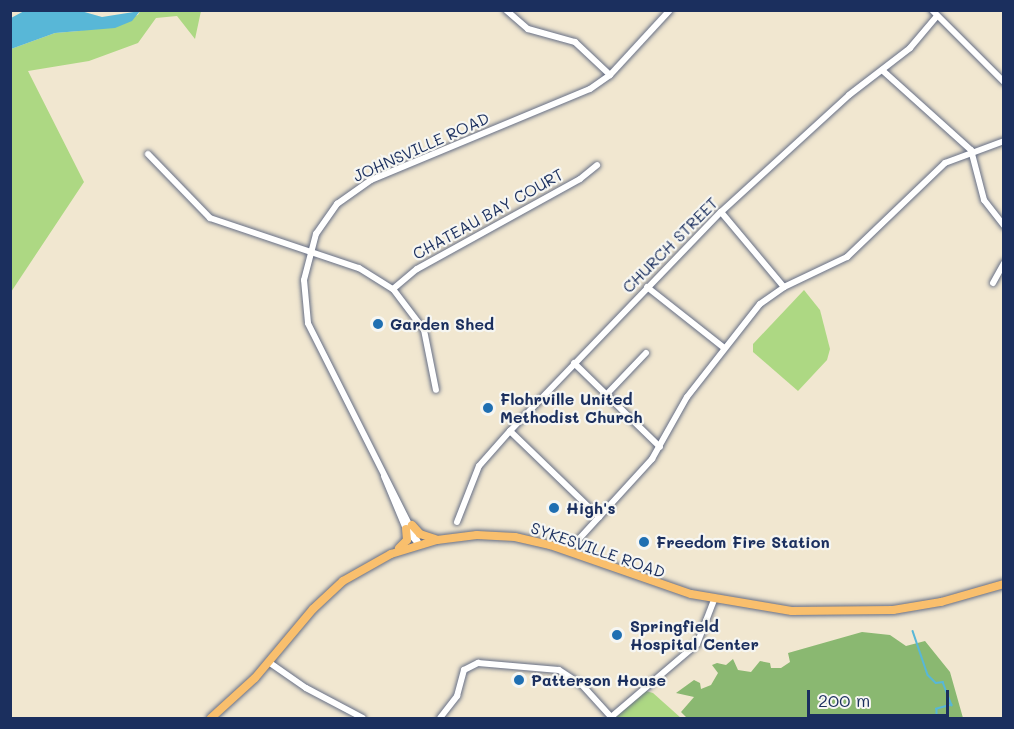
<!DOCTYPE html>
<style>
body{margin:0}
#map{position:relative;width:1014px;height:729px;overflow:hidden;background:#f1e7d0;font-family:Mali,sans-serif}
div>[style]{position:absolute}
.green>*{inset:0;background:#add883}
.forest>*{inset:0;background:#8ab871}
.water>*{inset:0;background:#58b7d7}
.stream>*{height:1.5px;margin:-0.75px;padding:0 0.75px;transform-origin:0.75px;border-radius:0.75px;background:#58b7d7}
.roads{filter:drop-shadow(0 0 2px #666f86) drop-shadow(0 0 2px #666f86)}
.minor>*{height:6px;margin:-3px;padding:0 3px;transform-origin:3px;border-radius:3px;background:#fff}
.major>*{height:8px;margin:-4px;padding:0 4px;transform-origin:4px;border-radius:4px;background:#f9bf6d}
.dots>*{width:16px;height:16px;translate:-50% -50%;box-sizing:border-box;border:3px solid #f6f6f2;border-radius:50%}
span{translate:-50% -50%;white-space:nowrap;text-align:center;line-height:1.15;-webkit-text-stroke:4.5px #f6f6f2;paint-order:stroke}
.street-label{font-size:16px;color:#1b2f5e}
.poi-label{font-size:16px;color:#1b2f5e;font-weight:700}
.left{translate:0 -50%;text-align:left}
.frame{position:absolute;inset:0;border:12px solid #1b2f5e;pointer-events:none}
.scale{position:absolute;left:807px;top:690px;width:142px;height:27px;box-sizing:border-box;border:3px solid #1b2f5e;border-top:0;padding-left:8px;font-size:18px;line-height:21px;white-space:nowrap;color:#1b2f5e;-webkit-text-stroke:4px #f6f6f2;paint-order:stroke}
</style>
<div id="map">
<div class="green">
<div style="clip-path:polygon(140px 11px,201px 11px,195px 39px,177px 16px,156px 18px,138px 43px,89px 61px,28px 71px,84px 182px,11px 292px,11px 49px,55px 33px,79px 31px,138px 15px)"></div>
<div style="clip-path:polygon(804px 290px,820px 310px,830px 349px,827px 360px,798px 391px,753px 352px,753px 344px)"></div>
<div style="clip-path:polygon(646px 691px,653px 693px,681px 718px,615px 718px)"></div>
</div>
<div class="forest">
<div style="clip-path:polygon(862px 632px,890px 635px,906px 646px,925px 641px,950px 672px,963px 718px,687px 718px,681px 712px,694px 697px,676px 693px,694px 680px,700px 683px,701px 689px,711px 685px,718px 673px,712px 665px,717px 663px,726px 665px,733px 659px,738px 670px,751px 672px,760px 661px,770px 663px,771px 668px,781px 668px,790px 662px,788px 653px)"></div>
</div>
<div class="water">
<div style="clip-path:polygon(26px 10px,81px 11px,102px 17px,140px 11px,132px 21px,115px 28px,55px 33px,11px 49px,11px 18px)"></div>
</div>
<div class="stream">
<div style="left:913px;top:631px;width:46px;rotate:71.2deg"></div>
<div style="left:928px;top:675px;width:11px;rotate:45deg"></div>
<div style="left:936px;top:683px;width:7px;rotate:-8deg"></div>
<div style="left:943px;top:682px;width:25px;rotate:69deg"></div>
<div style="left:952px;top:705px;width:16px;rotate:165deg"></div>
<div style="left:937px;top:709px;width:9px;rotate:90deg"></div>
</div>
<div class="roads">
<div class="minor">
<div style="left:506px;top:10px;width:29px;rotate:41deg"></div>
<div style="left:528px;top:29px;width:49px;rotate:15.5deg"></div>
<div style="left:575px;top:42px;width:48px;rotate:43.3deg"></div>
<div style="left:932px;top:10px;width:102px;rotate:45deg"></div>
<div style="left:882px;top:70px;width:120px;rotate:42deg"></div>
<div style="left:971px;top:150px;width:52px;rotate:75.4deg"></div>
<div style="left:984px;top:200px;width:33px;rotate:52deg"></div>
<div style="left:148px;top:154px;width:89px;rotate:45.9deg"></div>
<div style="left:210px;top:218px;width:157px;rotate:18.6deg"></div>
<div style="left:359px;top:268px;width:40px;rotate:32deg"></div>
<div style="left:393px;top:289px;width:51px;rotate:52.9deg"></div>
<div style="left:424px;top:330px;width:61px;rotate:78.7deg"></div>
<div style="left:721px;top:212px;width:98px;rotate:50deg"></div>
<div style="left:993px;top:283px;width:23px;rotate:-61deg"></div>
<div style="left:647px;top:287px;width:97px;rotate:38.3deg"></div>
<div style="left:393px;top:289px;width:31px;rotate:-40deg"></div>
<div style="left:417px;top:269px;width:186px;rotate:-28.9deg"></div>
<div style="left:580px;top:179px;width:22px;rotate:-39deg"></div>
<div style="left:574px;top:363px;width:120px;rotate:44.3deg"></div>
<div style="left:606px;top:395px;width:58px;rotate:-46.4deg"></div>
<div style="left:510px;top:431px;width:124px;rotate:44deg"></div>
<div style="left:384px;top:476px;width:57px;rotate:67.5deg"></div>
<div style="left:406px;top:529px;width:17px;rotate:50deg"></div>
<div style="left:457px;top:522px;width:60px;rotate:-68.6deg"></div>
<div style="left:479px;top:466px;width:47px;rotate:-48.5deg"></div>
<div style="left:510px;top:431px;width:304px;rotate:-46.1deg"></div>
<div style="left:721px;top:212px;width:173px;rotate:-42.4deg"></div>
<div style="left:849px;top:95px;width:77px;rotate:-37.6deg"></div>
<div style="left:910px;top:48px;width:42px;rotate:-49.8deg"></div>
<div style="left:419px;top:544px;width:247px;rotate:-116.7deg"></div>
<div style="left:308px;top:323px;width:43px;rotate:-95.3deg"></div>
<div style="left:304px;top:280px;width:48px;rotate:-75.4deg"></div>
<div style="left:316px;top:234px;width:37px;rotate:-55deg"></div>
<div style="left:337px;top:204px;width:42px;rotate:-35.2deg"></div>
<div style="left:371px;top:180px;width:237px;rotate:-22.6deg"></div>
<div style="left:590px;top:89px;width:24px;rotate:-35deg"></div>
<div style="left:610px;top:75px;width:88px;rotate:-47.3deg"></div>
<div style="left:568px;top:551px;width:125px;rotate:-47.6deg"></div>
<div style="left:652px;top:459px;width:71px;rotate:-60.6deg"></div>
<div style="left:687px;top:397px;width:118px;rotate:-51.9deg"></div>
<div style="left:760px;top:304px;width:29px;rotate:-35deg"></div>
<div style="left:784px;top:287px;width:70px;rotate:-25.5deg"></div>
<div style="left:847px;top:257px;width:136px;rotate:-43.8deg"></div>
<div style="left:945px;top:163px;width:63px;rotate:-20.4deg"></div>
<div style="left:270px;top:663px;width:44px;rotate:34.8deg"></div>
<div style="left:306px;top:688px;width:64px;rotate:27.8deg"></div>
<div style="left:440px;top:718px;width:28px;rotate:-52deg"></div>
<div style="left:457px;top:696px;width:27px;rotate:-75deg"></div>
<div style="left:464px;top:670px;width:16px;rotate:-27deg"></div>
<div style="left:478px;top:663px;width:81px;rotate:4.9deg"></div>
<div style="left:559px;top:670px;width:27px;rotate:33deg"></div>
<div style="left:582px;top:685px;width:43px;rotate:47.8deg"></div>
<div style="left:610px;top:718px;width:114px;rotate:-40.4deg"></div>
<div style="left:697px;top:644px;width:47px;rotate:-68.9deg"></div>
</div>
<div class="major">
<div style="left:412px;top:525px;width:12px;rotate:48deg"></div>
<div style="left:420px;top:534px;width:16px;rotate:18deg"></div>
<div style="left:399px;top:548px;width:11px;rotate:-45deg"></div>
<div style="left:407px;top:540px;width:11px;rotate:-95deg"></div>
<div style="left:211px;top:718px;width:59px;rotate:-42.3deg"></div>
<div style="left:255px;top:678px;width:90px;rotate:-50deg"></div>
<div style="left:313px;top:609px;width:41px;rotate:-43deg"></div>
<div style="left:343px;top:581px;width:55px;rotate:-29.4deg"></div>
<div style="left:391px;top:554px;width:48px;rotate:-16.9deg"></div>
<div style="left:437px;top:540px;width:40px;rotate:-7.1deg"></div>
<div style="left:477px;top:535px;width:38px;rotate:3deg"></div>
<div style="left:515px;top:537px;width:36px;rotate:13deg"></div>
<div style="left:550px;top:545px;width:149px;rotate:19.2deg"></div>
<div style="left:691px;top:594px;width:102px;rotate:9.6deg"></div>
<div style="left:792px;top:611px;width:101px;rotate:-0.6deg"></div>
<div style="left:893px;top:610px;width:49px;rotate:-9.5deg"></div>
<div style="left:941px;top:602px;width:66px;rotate:-15.9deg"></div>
</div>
</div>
<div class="dots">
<div style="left:378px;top:324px;background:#1f6fb2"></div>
<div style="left:488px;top:408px;background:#1f6fb2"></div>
<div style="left:554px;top:508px;background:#1f6fb2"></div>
<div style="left:644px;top:542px;background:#1f6fb2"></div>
<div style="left:617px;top:635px;background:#1f6fb2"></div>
<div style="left:519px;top:680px;background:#1f6fb2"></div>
</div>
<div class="street-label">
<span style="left:421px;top:147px;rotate:-24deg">JOHNSVILLE ROAD</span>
<span style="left:488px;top:214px;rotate:-29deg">CHATEAU BAY COURT</span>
<span style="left:670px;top:245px;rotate:-45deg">CHURCH STREET</span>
<span style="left:598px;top:550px;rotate:19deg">SYKESVILLE ROAD</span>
</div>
<div class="poi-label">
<span class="left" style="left:390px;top:324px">Garden Shed</span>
<span class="left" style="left:500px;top:408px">Flohrville United<br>Methodist Church</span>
<span class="left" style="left:566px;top:508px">High's</span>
<span class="left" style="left:656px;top:542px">Freedom Fire Station</span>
<span class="left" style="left:630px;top:635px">Springfield<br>Hospital Center</span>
<span class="left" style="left:531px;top:680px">Patterson House</span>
</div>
<div class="frame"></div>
<div class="scale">200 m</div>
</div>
